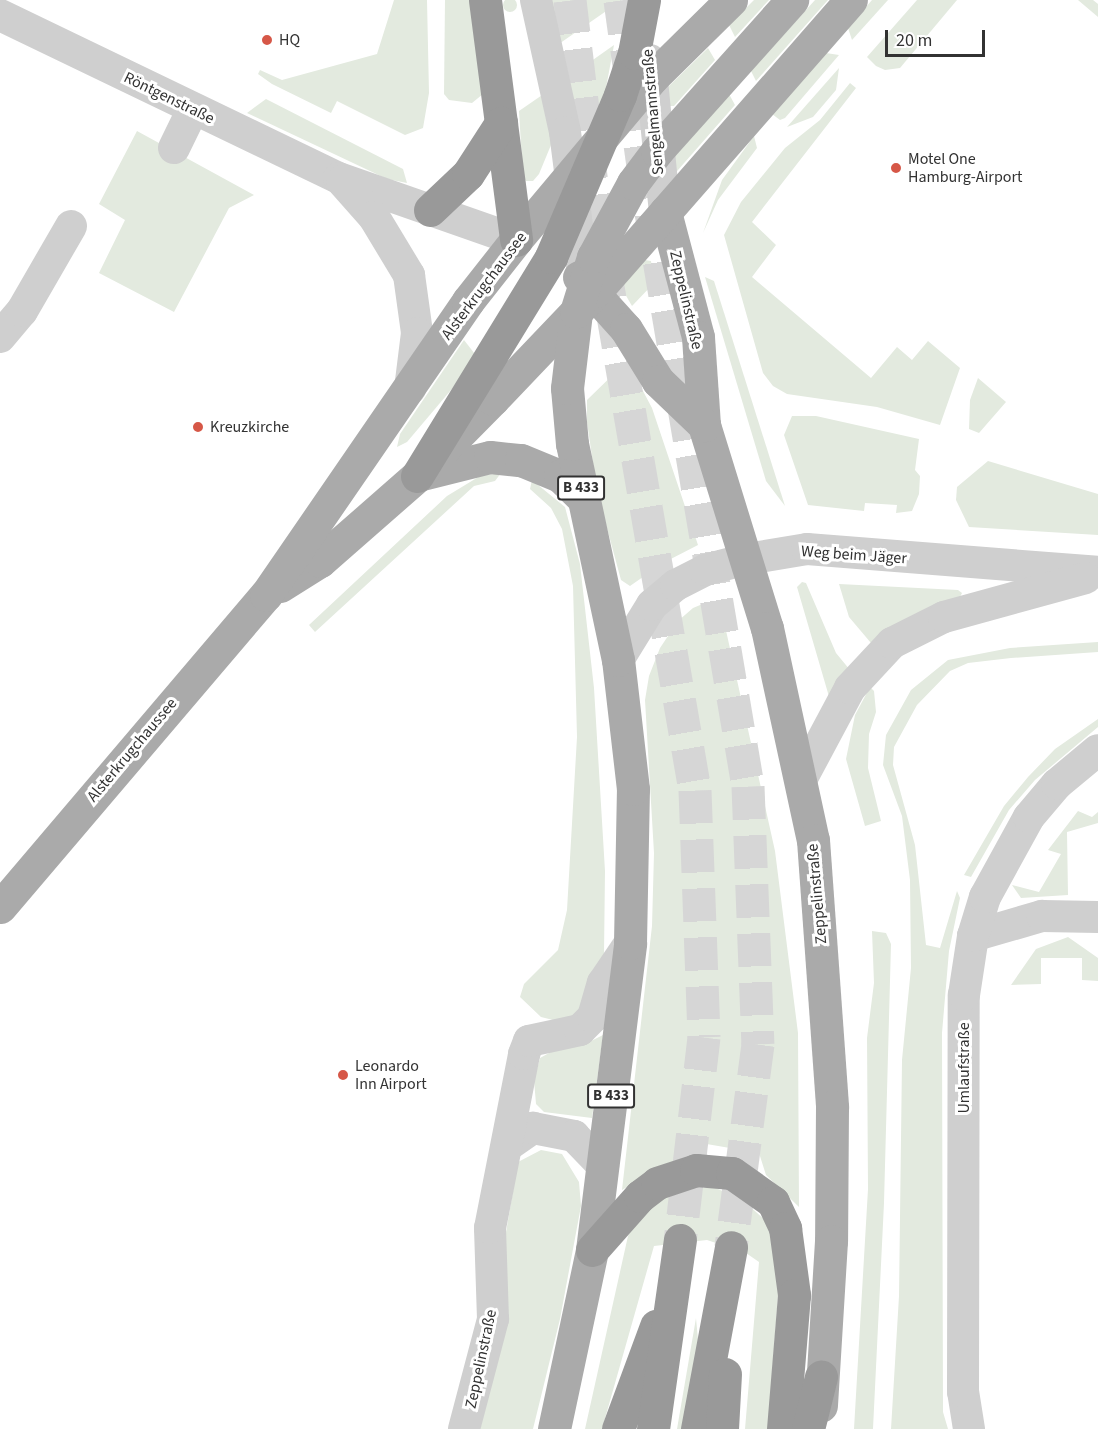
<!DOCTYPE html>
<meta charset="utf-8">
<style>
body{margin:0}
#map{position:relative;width:1098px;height:1429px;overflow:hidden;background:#fff;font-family:"Source Sans 3",sans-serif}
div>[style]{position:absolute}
.green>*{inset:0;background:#e3eadf}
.round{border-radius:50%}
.highway-tunnel>*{height:33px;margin-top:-16.5px;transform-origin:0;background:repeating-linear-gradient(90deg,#d6d6d6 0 33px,transparent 0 49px)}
.minor>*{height:32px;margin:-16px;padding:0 16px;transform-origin:16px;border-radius:16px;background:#cfcfcf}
.major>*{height:33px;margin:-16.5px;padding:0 16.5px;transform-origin:16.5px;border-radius:16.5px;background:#aaa}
.highway>*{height:33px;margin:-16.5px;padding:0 16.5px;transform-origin:16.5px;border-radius:16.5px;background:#999}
.dots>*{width:16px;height:16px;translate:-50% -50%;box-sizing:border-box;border:3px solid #fff;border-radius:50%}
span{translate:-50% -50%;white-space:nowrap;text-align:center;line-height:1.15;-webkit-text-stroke:6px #fff;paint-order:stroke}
.shield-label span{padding:2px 4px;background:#fff;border:2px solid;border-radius:4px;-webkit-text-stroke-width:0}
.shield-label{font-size:15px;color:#323232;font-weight:700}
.poi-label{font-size:16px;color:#323232}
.left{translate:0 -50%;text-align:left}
.street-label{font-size:16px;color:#323232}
.scale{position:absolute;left:885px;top:30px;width:100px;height:27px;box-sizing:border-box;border:3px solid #323232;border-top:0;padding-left:8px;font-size:18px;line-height:21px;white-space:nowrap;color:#323232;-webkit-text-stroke:4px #fff;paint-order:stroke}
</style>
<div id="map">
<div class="green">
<div class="round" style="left:503px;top:-2px;width:14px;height:14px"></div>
<div style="clip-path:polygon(394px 0,427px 0,429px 93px,423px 128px,405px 135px,337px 101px,331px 113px,272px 84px,258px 74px,260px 70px,282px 80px,377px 54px)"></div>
<div style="clip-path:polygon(445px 0,470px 0,483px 94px,472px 103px,449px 100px,444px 94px)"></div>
<div style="clip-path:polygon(546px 0,622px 0,556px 46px)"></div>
<div style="clip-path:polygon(754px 0,769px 0,735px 37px,729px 25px)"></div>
<div style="clip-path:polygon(815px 0,828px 0,756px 81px,751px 71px)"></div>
<div style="clip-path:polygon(872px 0,888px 0,852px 40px,848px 28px)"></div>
<div style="clip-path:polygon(917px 0,957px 0,900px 68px,885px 70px,876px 66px,867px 57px)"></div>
<div style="clip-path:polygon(1078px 0,1093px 0,1098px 4px,1098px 17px)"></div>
<div style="clip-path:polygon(614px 45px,605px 93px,595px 111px,577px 126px,563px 81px)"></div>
<div style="clip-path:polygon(708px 48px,715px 60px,674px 106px,669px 106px,668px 87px)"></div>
<div style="clip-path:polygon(826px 53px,839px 55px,785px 118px,780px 120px,772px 114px)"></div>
<div style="clip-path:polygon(839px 68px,836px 90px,813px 117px,787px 127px)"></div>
<div style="clip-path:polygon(850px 83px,856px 88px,752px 222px,776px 245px,752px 277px,871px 378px,897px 347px,912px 360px,928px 341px,960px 368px,940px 425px,877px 407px,787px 394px,773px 386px,763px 373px,724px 235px,741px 202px,785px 148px,820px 120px)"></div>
<div style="clip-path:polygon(548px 91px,553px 126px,551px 145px,539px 174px,533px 181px,526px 181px,523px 177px,519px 111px)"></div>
<div style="clip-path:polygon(729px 94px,735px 105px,671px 178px,668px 164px)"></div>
<div style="clip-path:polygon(266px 99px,403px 169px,407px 183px,387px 179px,247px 113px)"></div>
<div style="clip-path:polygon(137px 131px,254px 195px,229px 208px,174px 312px,99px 273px,125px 220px,99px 204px)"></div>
<div style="clip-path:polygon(754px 136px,757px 148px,718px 200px,703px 233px,722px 180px)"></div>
<div style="clip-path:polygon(645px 260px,651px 261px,654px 283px,632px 306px,621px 287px)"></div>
<div style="clip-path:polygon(705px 277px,714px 281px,785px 506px,766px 481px)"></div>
<div style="clip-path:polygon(464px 340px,478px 358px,407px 442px,397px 447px,400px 434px)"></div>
<div style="clip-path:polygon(627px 361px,652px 408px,698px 545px,663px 563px,630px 586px,621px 580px,597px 491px,587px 422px,587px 400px)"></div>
<div style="clip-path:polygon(978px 378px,1006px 402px,979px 433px,969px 429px,970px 400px)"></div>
<div style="clip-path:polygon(792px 416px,816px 416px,919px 439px,915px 470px,920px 476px,919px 494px,912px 511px,896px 513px,897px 505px,865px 503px,864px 511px,808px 505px,784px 435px)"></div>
<div style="clip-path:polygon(988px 461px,1098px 494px,1098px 535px,969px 527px,956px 500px,957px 487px)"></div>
<div style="clip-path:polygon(501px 473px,495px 481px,474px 486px,315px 632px,309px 625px,447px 496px,480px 476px)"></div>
<div style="clip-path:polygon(532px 480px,565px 507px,580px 564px,594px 688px,605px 871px,604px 954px,577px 1015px,557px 1021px,541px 1017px,520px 997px,524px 984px,558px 950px,567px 910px,577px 737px,573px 586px,562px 529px,551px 508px,530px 489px)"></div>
<div style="clip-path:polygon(802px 582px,806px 583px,836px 653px,850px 670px,830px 700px,797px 587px)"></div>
<div style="clip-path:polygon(839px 584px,958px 590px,962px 593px,959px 599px,871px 643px,849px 617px)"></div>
<div style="clip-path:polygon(705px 603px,720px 612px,725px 626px,775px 851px,798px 1033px,799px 1207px,766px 1175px,759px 1153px,695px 1142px,682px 1159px,659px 1167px,622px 1190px,652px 926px,654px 853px,645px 700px,649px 676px,660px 648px,678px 621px,693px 608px)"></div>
<div style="clip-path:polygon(1098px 642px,1098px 652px,1011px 658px,968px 663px,950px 671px,917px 705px,894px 747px,893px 765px,915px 845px,926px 945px,940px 948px,957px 891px,960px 898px,949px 951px,942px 1033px,943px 1412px,948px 1429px,891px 1429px,899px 1296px,902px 1060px,911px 968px,910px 880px,902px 816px,883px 765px,886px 735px,911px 690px,948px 660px,1010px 648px)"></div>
<div style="clip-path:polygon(870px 687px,874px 691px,876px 712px,869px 734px,868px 768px,881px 821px,865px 826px,846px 759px,855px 715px)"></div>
<div style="clip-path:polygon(1098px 719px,1098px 727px,1035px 780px,1009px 810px,971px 877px,964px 875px,1004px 806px,1028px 777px,1055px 749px)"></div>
<div style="clip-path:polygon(1078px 811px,1092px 817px,1098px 812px,1098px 823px,1067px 832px,1068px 895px,1021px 898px,1012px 885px,1039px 892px,1061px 854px,1048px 850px)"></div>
<div style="clip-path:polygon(872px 931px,886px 933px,891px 944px,884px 1203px,873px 1429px,854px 1429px,868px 1189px,867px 1038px,874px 983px)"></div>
<div style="clip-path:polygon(1068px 937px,1098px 958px,1098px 981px,1082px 980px,1082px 958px,1041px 958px,1041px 984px,1011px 985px,1036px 949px)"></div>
<div style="clip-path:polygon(603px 1035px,592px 1118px,544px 1112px,536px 1104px,534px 1080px,540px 1058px,558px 1048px,583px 1045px)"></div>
<div style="clip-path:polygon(541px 1150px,562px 1154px,579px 1182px,581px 1206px,560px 1319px,533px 1429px,480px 1429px,508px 1318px,505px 1238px,518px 1162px)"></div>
<div style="clip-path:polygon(695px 1188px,716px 1188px,745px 1202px,766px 1221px,781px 1255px,768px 1429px,745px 1429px,759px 1262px,746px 1253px,707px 1240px,654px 1246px,602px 1429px,585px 1429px,628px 1236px,642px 1212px,668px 1196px)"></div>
<div style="clip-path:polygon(696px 1318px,698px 1340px,688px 1429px,677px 1429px)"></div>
</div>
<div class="highway-tunnel">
<div style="left:570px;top:0;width:219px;rotate:83.2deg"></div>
<div style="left:596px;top:217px;width:581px;rotate:80.2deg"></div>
<div style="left:695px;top:790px;width:247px;rotate:87.9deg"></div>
<div style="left:704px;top:1037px;width:204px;rotate:96.7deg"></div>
<div style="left:620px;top:0;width:167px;rotate:82.1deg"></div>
<div style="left:643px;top:165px;width:630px;rotate:80.4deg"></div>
<div style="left:748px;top:786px;width:258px;rotate:87.8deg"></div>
<div style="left:758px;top:1044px;width:205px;rotate:97.6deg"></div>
</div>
<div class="minor">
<div style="left:536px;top:0;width:135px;rotate:77.6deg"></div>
<div style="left:565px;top:132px;width:150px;rotate:82.7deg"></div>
<div style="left:0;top:15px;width:376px;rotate:25.7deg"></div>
<div style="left:339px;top:178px;width:188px;rotate:19.3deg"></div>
<div style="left:650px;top:60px;width:153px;rotate:84.4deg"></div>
<div style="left:174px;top:148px;width:43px;rotate:-64deg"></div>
<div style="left:342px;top:181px;width:48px;rotate:48.4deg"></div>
<div style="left:374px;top:217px;width:68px;rotate:58.9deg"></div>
<div style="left:409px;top:275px;width:59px;rotate:82.1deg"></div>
<div style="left:417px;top:333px;width:56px;rotate:97.1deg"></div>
<div style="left:0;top:337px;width:34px;rotate:-50deg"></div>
<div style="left:22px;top:311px;width:98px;rotate:-60deg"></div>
<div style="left:618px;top:660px;width:65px;rotate:-58.3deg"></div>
<div style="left:652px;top:605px;width:31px;rotate:-40deg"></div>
<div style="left:676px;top:585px;width:33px;rotate:-27deg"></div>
<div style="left:705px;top:570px;width:43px;rotate:-14.7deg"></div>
<div style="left:747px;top:559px;width:61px;rotate:-9.5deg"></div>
<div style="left:807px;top:549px;width:292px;rotate:4.5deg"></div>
<div style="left:802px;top:778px;width:102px;rotate:-61.9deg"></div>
<div style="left:850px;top:688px;width:62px;rotate:-47deg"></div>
<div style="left:892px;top:643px;width:58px;rotate:-26.6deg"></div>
<div style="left:944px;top:617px;width:147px;rotate:-15.4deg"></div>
<div style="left:973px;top:936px;width:72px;rotate:-16.2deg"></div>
<div style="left:1042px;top:916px;width:56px;rotate:1deg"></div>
<div style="left:507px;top:1146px;width:32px;rotate:-35deg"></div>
<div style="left:533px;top:1128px;width:42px;rotate:11deg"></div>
<div style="left:574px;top:1136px;width:42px;rotate:46deg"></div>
<div style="left:464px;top:1429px;width:114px;rotate:-75.2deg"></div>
<div style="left:493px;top:1319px;width:91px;rotate:-91.9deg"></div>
<div style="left:490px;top:1228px;width:177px;rotate:-78.9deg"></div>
<div style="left:524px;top:1054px;width:14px;rotate:-69deg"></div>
<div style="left:529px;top:1041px;width:52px;rotate:-12.2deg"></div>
<div style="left:580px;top:1030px;width:18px;rotate:-45deg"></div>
<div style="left:593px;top:1017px;width:35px;rotate:-74deg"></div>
<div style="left:603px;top:983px;width:48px;rotate:-56deg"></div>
<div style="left:969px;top:1429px;width:37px;rotate:-99deg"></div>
<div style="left:963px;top:1392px;width:397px;rotate:-89.9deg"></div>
<div style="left:964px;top:995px;width:60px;rotate:-81.3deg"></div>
<div style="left:973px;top:936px;width:41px;rotate:-72.9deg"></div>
<div style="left:985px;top:897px;width:91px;rotate:-61.2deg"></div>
<div style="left:1029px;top:817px;width:43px;rotate:-49.7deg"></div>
<div style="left:1057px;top:784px;width:53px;rotate:-39.7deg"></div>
</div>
<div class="major">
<div style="left:665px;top:212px;width:129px;rotate:75.2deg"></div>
<div style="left:698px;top:337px;width:88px;rotate:86.1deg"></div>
<div style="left:704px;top:425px;width:213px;rotate:72.8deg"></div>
<div style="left:767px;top:628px;width:217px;rotate:77.8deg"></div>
<div style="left:813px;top:840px;width:268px;rotate:85.9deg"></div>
<div style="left:832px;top:1107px;width:134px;rotate:90.4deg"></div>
<div style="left:831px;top:1241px;width:165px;rotate:93.5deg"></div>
<div style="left:579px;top:277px;width:70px;rotate:47.9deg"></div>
<div style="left:626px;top:329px;width:61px;rotate:58.4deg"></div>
<div style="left:658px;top:381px;width:64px;rotate:43.7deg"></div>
<div style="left:418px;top:475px;width:74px;rotate:-14deg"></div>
<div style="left:490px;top:457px;width:31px;rotate:6deg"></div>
<div style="left:521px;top:460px;width:42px;rotate:22.3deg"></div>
<div style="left:560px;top:476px;width:32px;rotate:44deg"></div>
<div style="left:280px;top:586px;width:47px;rotate:-32deg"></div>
<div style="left:320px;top:561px;width:129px;rotate:-41.2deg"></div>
<div style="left:417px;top:476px;width:108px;rotate:-45.4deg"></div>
<div style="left:493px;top:399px;width:149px;rotate:-46.4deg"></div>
<div style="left:596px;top:291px;width:387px;rotate:-48.8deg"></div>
<div style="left:0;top:907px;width:410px;rotate:-49.6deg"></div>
<div style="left:266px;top:595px;width:357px;rotate:-55.5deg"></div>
<div style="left:468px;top:301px;width:78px;rotate:-51.8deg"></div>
<div style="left:516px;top:240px;width:212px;rotate:-50deg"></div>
<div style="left:652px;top:78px;width:111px;rotate:-44.6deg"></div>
<div style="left:554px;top:1429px;width:183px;rotate:-78deg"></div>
<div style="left:592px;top:1250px;width:309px;rotate:-82.9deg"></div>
<div style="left:630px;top:943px;width:154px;rotate:-88.9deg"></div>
<div style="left:633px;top:789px;width:130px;rotate:-96.6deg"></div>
<div style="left:618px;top:660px;width:221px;rotate:-102deg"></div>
<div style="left:572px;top:444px;width:56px;rotate:-95.1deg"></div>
<div style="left:567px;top:388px;width:77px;rotate:-83.2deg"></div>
<div style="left:576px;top:312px;width:58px;rotate:-72.8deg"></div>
<div style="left:593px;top:257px;width:84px;rotate:-61.6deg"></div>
<div style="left:633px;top:183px;width:40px;rotate:-53deg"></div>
<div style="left:657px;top:151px;width:203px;rotate:-48.2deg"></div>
</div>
<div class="highway">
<div style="left:485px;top:0;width:242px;rotate:82.6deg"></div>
<div style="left:430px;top:210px;width:52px;rotate:-43.5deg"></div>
<div style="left:468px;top:174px;width:61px;rotate:-57.1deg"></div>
<div style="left:417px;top:476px;width:257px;rotate:-58.5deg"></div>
<div style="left:551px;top:257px;width:176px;rotate:-66.9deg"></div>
<div style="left:620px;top:95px;width:44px;rotate:-71.6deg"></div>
<div style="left:634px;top:53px;width:54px;rotate:-79.3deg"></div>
<div style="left:592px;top:1250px;width:72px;rotate:-48.4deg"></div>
<div style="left:640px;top:1196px;width:21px;rotate:-37deg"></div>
<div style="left:657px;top:1183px;width:41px;rotate:-18.4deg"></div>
<div style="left:696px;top:1170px;width:36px;rotate:5deg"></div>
<div style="left:732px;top:1173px;width:50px;rotate:35.3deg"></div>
<div style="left:773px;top:1202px;width:29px;rotate:65deg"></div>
<div style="left:785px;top:1228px;width:68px;rotate:82.3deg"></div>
<div style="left:794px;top:1295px;width:134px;rotate:94.7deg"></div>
<div style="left:618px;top:1429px;width:110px;rotate:-69.7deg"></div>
<div style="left:653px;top:1429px;width:191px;rotate:-81.9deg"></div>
<div style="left:697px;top:1429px;width:185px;rotate:-79.4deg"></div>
<div style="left:722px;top:1429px;width:55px;rotate:-86.9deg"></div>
<div style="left:808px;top:1429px;width:54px;rotate:-76deg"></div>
</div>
<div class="dots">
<div style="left:267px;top:40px;background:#d65747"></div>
<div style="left:896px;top:168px;background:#d65747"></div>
<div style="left:198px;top:427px;background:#d65747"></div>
<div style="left:343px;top:1075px;background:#d65747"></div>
</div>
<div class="shield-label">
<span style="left:581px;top:488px">B 433</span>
<span style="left:611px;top:1096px">B 433</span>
</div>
<div class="poi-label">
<span class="left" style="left:279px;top:40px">HQ</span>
<span class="left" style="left:908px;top:168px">Motel One<br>Hamburg-Airport</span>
<span class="left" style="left:210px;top:427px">Kreuzkirche</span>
<span class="left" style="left:355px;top:1075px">Leonardo<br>Inn Airport</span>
</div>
<div class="street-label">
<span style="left:169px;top:98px;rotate:26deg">Röntgenstraße</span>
<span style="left:653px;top:112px;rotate:-95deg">Sengelmannstraße</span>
<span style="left:484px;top:286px;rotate:-53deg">Alsterkrugchaussee</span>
<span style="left:686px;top:300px;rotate:77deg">Zeppelinstraße</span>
<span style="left:854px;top:555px;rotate:4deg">Weg beim Jäger</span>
<span style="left:132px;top:750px;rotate:-50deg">Alsterkrugchaussee</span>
<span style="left:817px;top:894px;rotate:-95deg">Zeppelinstraße</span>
<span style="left:964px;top:1068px;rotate:-90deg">Umlaufstraße</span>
<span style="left:481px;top:1359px;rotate:-78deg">Zeppelinstraße</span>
</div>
<div class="scale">20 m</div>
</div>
